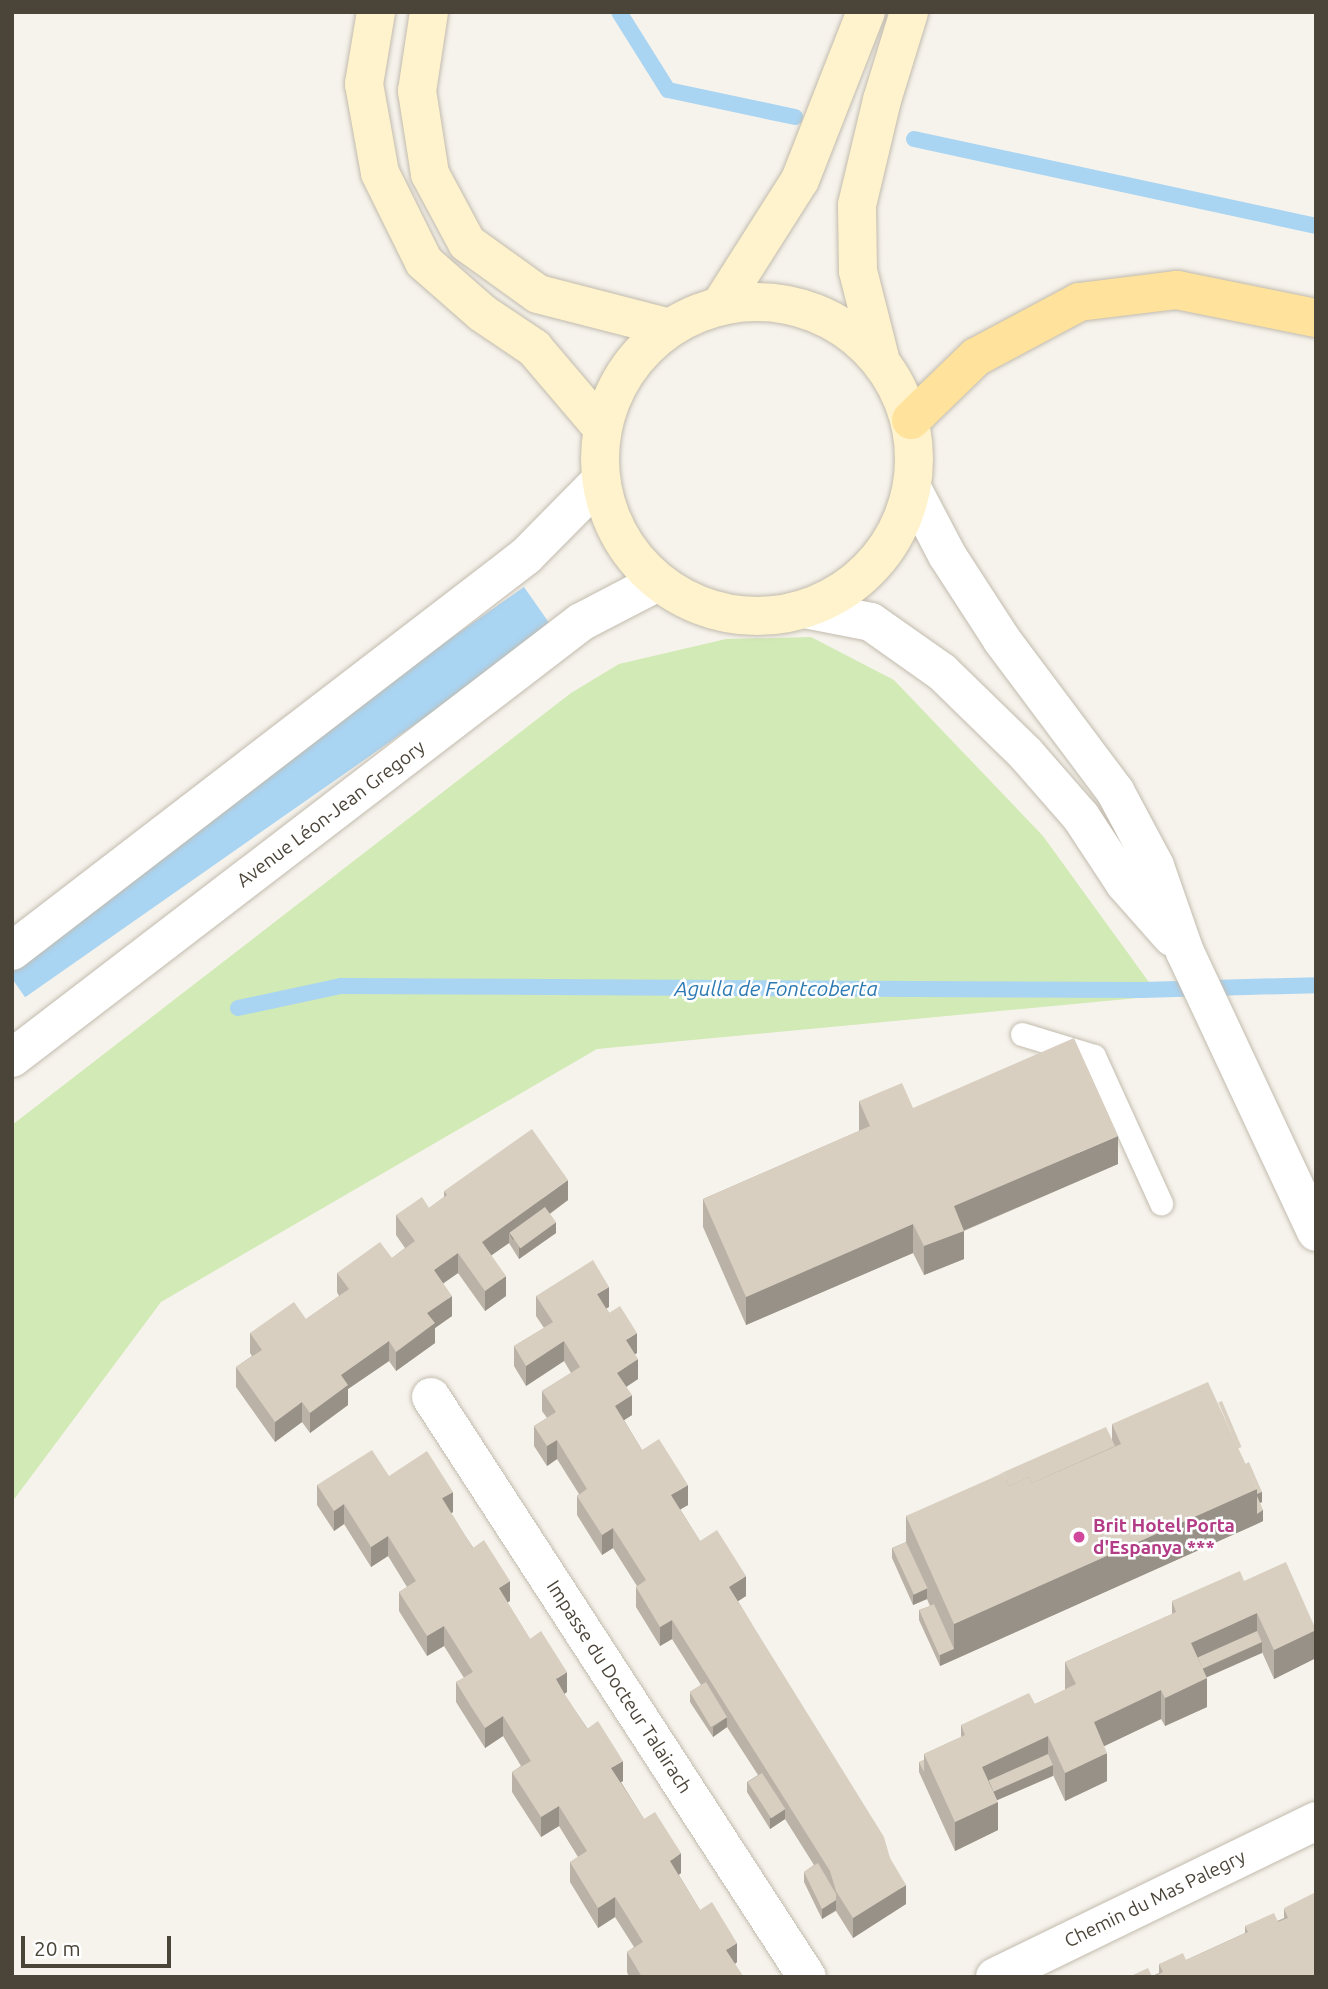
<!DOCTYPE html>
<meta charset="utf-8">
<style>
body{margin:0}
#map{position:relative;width:1328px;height:1989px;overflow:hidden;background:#f6f3ec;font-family:Ubuntu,sans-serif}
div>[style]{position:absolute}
.green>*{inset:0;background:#d2eab5}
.water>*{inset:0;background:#a9d4f2;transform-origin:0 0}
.stream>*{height:16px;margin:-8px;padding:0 8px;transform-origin:8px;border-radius:8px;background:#a9d4f2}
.roads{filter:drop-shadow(0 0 2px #c2bbae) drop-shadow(0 0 2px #c2bbae)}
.service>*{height:23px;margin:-11.5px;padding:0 11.5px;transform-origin:11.5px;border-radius:11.5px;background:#fff}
.minor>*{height:38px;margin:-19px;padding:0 19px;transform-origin:19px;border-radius:19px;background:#fff}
.tertiary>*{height:38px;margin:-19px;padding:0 19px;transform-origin:19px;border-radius:19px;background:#fff}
.secondary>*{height:38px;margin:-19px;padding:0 19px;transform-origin:19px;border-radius:19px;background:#fff3cd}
.secondary>.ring{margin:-19px;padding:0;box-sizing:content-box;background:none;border:38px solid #fff3cd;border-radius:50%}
.primary>*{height:38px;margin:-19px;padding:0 19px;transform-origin:19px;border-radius:19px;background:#ffe39c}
.wall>*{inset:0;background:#bab2a6}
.shaded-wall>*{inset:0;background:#979187}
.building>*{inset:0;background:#d8cfc1;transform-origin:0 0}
.dots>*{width:19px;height:19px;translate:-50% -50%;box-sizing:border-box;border:4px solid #fff;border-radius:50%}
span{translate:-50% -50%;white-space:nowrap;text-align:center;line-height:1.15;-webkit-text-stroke:5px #fff;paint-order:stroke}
.street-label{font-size:19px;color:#4b4439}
.hotel-label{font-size:19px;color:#b23c85;font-weight:700}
.left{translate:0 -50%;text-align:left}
.water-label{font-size:21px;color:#2e7ab2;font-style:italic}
.frame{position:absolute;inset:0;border:14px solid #4b4439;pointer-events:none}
.scale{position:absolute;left:21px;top:1936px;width:150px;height:32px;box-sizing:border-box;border:4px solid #4b4439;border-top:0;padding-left:9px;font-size:21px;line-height:24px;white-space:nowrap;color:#4b4439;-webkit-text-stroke:5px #fff;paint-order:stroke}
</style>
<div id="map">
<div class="green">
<div style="clip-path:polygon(811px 637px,894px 680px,1043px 836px,1159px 996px,597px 1049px,161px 1302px,12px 1502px,12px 1125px,571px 693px,619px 664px,726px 639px)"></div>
</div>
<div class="water">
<div style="left:524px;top:587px;width:50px;height:644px;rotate:55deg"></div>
</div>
<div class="stream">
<div style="left:619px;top:12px;width:92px;rotate:57.9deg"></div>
<div style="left:668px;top:90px;width:130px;rotate:12deg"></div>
<div style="left:914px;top:139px;width:411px;rotate:12.2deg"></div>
<div style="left:238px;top:1008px;width:105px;rotate:-12.1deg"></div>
<div style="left:341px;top:986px;width:801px;rotate:0.29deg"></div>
<div style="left:1142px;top:990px;width:174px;rotate:-1.6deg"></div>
</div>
<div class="roads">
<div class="service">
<div style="left:1022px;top:1034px;width:75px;rotate:17deg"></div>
<div style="left:1094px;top:1056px;width:162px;rotate:65.5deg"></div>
</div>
<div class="minor">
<div style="left:912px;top:488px;width:76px;rotate:62.4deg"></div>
<div style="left:947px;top:555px;width:101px;rotate:57.1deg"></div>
<div style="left:1002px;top:640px;width:189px;rotate:53.2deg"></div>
<div style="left:1115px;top:791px;width:85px;rotate:61.9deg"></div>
<div style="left:1155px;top:866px;width:91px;rotate:70.8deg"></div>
<div style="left:1185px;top:952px;width:309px;rotate:64.9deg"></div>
<div style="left:805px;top:609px;width:67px;rotate:11.1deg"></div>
<div style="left:871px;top:622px;width:87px;rotate:35.2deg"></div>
<div style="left:942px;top:672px;width:117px;rotate:44.3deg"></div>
<div style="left:1026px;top:754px;width:84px;rotate:48.9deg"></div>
<div style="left:1081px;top:817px;width:80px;rotate:56.7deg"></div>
<div style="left:1125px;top:884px;width:71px;rotate:48.4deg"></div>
<div style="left:431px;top:1397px;width:691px;rotate:57.05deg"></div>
<div style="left:995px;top:1977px;width:357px;rotate:-25.9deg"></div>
</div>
<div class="tertiary">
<div style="left:12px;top:951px;width:648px;rotate:-37.54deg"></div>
<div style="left:526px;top:556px;width:107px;rotate:-45.4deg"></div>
<div style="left:12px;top:1058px;width:717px;rotate:-37.46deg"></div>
<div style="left:581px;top:622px;width:87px;rotate:-27.5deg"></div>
</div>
<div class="secondary">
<div style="left:376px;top:12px;width:73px;rotate:99.5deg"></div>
<div style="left:364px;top:84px;width:90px;rotate:79.8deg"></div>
<div style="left:380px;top:173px;width:99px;rotate:63.7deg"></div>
<div style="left:424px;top:262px;width:77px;rotate:41.3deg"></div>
<div style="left:482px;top:313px;width:63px;rotate:33.9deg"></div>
<div style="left:534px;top:348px;width:105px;rotate:49.6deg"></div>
<div style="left:429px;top:12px;width:80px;rotate:98.6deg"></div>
<div style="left:417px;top:91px;width:84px;rotate:81.1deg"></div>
<div style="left:430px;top:174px;width:78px;rotate:61.8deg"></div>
<div style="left:467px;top:243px;width:87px;rotate:35.7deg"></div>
<div style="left:538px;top:294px;width:136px;rotate:14.4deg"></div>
<div class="ring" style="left:600px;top:302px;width:276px;height:276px"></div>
<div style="left:720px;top:306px;width:149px;rotate:-57.6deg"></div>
<div style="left:800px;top:180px;width:180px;rotate:-68.6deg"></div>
<div style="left:880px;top:358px;width:90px;rotate:-104.2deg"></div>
<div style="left:858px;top:271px;width:66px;rotate:-90.9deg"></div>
<div style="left:857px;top:205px;width:108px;rotate:-76.6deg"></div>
<div style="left:882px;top:100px;width:92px;rotate:-72.9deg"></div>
</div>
<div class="primary">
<div style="left:911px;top:420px;width:91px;rotate:-44.1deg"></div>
<div style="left:976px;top:357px;width:117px;rotate:-28.1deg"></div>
<div style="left:1079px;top:302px;width:99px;rotate:-7deg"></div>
<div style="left:1177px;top:290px;width:142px;rotate:11.4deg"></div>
</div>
</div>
<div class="wall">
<div style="clip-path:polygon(859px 1101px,913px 1108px,1118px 1164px,964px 1231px,964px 1259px,924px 1275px,913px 1253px,746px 1325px,703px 1227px,703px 1199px,859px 1131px)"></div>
<div style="clip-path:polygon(444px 1191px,568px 1200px,550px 1214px,556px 1233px,519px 1259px,509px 1243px,491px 1255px,506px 1296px,485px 1311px,458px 1273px,443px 1283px,452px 1316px,435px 1328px,435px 1343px,396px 1371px,389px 1361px,348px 1389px,348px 1405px,310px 1433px,302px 1422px,275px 1442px,236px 1387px,236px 1367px,252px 1356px,250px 1353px,250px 1333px,306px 1319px,339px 1296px,337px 1292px,337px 1273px,392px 1258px,405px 1248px,396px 1235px,396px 1215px,429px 1208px,444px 1197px)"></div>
<div style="clip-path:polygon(536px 1296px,609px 1307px,606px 1308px,637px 1353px,635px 1354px,638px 1379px,626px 1387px,632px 1415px,624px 1420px,642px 1450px,688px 1505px,680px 1509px,700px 1541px,746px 1596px,738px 1601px,890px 1858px,906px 1904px,853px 1938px,836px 1911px,822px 1919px,804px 1882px,804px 1872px,814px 1865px,785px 1819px,770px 1829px,747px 1792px,747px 1782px,758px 1775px,727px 1727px,713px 1737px,690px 1702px,690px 1692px,701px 1685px,672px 1639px,660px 1646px,636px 1607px,636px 1587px,637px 1586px,613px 1548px,602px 1555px,577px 1515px,577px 1496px,579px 1494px,557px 1459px,547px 1466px,534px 1446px,534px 1426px,547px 1418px,542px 1411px,542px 1391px,571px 1373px,564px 1361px,526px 1386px,514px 1366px,514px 1346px,544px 1328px,536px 1316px)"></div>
<div style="clip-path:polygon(1112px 1424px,1242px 1457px,1262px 1502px,1260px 1503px,1263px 1521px,940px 1666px,919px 1620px,919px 1610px,930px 1606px,927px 1599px,913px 1605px,892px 1558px,892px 1548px,906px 1542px,906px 1516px,1112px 1441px)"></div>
<div style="clip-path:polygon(389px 1476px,453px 1512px,451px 1513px,466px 1537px,510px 1601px,507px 1602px,530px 1639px,567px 1692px,564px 1694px,623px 1781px,621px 1782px,644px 1819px,681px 1873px,679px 1875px,700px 1910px,737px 1962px,735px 1964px,743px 1977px,629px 1977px,627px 1972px,627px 1952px,634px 1947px,615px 1917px,598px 1928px,570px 1882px,570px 1862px,578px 1857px,559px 1826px,541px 1837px,512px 1792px,512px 1772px,521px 1766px,503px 1736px,485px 1748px,456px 1702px,456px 1682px,464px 1678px,444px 1646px,427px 1656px,399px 1611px,399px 1592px,407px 1587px,388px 1556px,371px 1567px,344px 1524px,334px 1531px,317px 1505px,317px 1485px)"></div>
<div style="clip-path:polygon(1244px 1581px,1316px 1629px,1316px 1658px,1274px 1679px,1262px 1652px,1207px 1677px,1207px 1707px,1165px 1726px,1161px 1719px,1104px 1746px,1107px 1781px,1065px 1801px,1053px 1775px,997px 1800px,998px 1830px,955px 1851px,919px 1772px,919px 1762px,924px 1760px,924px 1754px,961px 1737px,961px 1725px,1035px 1704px,1065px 1690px,1065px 1662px,1172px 1614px,1172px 1601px)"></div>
<div style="clip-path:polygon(1284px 1908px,1316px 1977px,1152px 1976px,1159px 1973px,1159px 1964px,1186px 1960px,1245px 1933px,1245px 1926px,1277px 1921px,1284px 1918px)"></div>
</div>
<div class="shaded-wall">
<div style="clip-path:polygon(1118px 1136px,1118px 1164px,960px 1232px,964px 1231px,964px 1259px,924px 1275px,924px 1246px,954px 1206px)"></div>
<div style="clip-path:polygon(568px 1180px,568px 1200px,513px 1240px,509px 1233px,509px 1243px,482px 1262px,482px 1242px)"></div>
<div style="clip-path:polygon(556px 1222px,556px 1233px,519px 1259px,519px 1248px)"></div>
<div style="clip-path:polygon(913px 1224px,913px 1253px,746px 1325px,746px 1297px)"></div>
<div style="clip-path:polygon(458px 1253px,458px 1273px,434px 1290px,434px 1270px)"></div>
<div style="clip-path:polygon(506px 1276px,506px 1296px,485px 1311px,485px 1291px)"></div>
<div style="clip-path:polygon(609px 1287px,609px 1307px,597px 1314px,597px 1294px)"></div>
<div style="clip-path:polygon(452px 1296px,452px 1316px,435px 1328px,435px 1343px,396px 1371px,396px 1352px,427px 1313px)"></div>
<div style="clip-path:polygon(637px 1333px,637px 1353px,626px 1360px,626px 1340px)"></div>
<div style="clip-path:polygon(389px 1341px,389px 1361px,348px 1389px,348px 1405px,310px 1433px,310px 1413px,341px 1375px)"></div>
<div style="clip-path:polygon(564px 1341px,564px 1361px,526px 1386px,526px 1366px)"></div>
<div style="clip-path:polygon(638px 1359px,638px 1379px,617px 1393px,617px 1373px)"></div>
<div style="clip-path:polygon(632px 1395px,632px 1415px,615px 1426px,615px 1406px)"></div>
<div style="clip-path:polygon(302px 1402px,302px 1422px,275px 1442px,275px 1422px)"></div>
<div style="clip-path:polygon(557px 1440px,557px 1459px,547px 1466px,547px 1446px)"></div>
<div style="clip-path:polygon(688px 1485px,688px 1505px,671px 1515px,671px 1495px)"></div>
<div style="clip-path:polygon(1257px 1489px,1262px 1492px,1262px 1502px,1257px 1504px,1263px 1510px,1263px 1521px,1257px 1524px,940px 1666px,940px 1655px,954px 1649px,954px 1624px)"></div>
<div style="clip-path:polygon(453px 1492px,453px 1512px,442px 1518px,442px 1498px)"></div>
<div style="clip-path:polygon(344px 1504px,344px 1524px,334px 1531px,334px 1511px)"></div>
<div style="clip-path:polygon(613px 1528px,613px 1548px,602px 1555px,602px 1535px)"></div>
<div style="clip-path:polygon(388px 1536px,388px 1556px,371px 1567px,371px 1547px)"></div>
<div style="clip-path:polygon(746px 1576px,746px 1596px,729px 1607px,729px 1587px)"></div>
<div style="clip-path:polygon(510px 1581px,510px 1601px,499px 1608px,499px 1588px)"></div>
<div style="clip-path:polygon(927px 1588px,927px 1599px,913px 1605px,913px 1595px)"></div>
<div style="clip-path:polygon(1257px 1613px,1257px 1641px,1195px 1669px,1191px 1643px)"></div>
<div style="clip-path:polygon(672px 1620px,672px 1639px,660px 1646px,660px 1627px)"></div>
<div style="clip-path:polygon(444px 1626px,444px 1646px,427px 1656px,427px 1636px)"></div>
<div style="clip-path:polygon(1316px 1630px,1316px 1658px,1274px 1679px,1274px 1650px)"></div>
<div style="clip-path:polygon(1262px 1642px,1262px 1653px,1196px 1682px,1196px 1672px)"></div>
<div style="clip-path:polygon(567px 1672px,567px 1692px,556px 1699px,556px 1679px)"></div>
<div style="clip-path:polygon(1207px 1678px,1207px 1707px,1165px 1726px,1165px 1698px)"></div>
<div style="clip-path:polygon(1161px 1690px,1161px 1719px,1094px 1751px,1094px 1722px)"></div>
<div style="clip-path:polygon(503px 1716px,503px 1736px,485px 1748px,485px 1728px)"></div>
<div style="clip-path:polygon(727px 1717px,727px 1727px,713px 1737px,713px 1727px)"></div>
<div style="clip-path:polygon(1048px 1736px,1048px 1765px,986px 1793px,982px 1767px)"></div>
<div style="clip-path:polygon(1107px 1753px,1107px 1781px,1065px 1801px,1065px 1773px)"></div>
<div style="clip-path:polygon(623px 1761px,623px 1781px,611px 1788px,611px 1768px)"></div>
<div style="clip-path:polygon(1053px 1765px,1053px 1776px,986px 1805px,986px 1795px)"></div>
<div style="clip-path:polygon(998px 1802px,998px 1830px,955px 1851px,955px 1822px)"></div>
<div style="clip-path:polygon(559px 1806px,559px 1826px,541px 1837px,541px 1817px)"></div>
<div style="clip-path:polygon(785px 1809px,785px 1819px,770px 1829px,770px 1818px)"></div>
<div style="clip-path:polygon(681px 1853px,681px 1873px,670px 1880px,670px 1861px)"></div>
<div style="clip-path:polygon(906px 1885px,906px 1904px,853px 1938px,853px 1918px)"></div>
<div style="clip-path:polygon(615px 1897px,615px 1917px,598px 1928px,598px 1908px)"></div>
<div style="clip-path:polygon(836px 1900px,836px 1910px,822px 1919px,822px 1909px)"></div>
<div style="clip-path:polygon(737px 1943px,737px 1962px,726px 1970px,726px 1950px)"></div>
</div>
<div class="building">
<div style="clip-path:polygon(1074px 1038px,1118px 1136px,954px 1206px,964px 1231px,924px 1246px,913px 1224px,746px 1297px,703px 1199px,870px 1126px,859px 1101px,902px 1083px,913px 1108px)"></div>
<div style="clip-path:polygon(532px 1129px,568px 1180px,482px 1242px,506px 1276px,485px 1291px,458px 1253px,434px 1270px,452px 1296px,427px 1313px,435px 1323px,396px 1352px,389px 1341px,341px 1375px,348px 1385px,310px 1413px,302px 1402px,275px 1422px,236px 1367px,262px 1350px,250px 1333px,294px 1302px,306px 1319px,349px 1289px,337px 1273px,380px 1242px,392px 1258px,415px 1241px,396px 1215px,422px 1197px,429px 1208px,447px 1195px,444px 1191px)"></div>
<div style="left:545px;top:1207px;width:19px;height:44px;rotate:54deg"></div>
<div style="clip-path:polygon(593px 1260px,609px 1287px,597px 1294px,609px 1313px,620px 1306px,637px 1333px,626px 1340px,638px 1359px,617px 1373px,632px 1395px,615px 1406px,642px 1450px,659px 1439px,688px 1485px,671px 1495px,700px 1541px,717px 1530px,746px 1576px,729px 1587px,884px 1837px,890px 1858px,906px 1885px,853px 1918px,836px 1891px,830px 1871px,672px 1620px,660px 1627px,636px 1587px,646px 1580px,613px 1528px,602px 1535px,577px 1496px,587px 1489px,557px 1440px,547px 1446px,534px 1426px,556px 1412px,542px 1391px,580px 1367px,564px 1341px,526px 1366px,514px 1346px,553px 1322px,536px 1296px)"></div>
<div style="clip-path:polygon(1208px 1382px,1257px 1489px,954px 1624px,906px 1516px,1003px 1473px,1009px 1486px,1029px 1477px,1032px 1483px,1121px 1444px,1112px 1424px)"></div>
<div style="left:1222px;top:1401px;width:50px;height:4px;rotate:67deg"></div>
<div style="clip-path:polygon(1106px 1427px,1115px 1446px,1032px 1483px,1029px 1477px,1009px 1486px,1003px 1473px,997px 1475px)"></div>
<div style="clip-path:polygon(372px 1450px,389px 1476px,427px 1451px,453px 1492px,442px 1498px,466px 1537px,473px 1548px,484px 1540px,510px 1581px,499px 1588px,530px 1639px,541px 1631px,567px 1672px,556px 1679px,564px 1693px,587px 1729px,598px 1721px,623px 1761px,611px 1768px,644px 1819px,655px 1812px,681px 1853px,670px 1861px,700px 1910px,712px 1902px,737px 1943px,726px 1950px,743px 1976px,642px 1977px,627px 1952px,643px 1942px,615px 1897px,598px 1908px,570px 1862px,587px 1851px,559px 1806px,541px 1817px,512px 1772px,531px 1761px,503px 1716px,485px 1728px,470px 1705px,456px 1682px,473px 1672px,444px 1626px,427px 1636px,399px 1592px,416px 1581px,388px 1536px,371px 1547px,344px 1504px,334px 1511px,317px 1485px)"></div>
<div style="clip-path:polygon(1249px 1462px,1262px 1492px,1257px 1494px,1257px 1489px,1245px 1464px)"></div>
<div style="clip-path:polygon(1257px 1496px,1263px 1510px,1257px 1514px)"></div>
<div style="left:906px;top:1542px;width:51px;height:15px;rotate:65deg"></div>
<div style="clip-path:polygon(1286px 1562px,1316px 1630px,1274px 1650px,1257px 1613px,1191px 1643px,1207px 1678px,1165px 1698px,1161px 1690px,1094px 1722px,1107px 1753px,1065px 1773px,1048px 1736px,982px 1767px,998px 1802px,955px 1822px,924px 1754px,965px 1735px,961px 1725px,1029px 1693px,1035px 1704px,1076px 1684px,1065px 1662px,1176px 1612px,1172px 1601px,1240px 1571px,1244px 1581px)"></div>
<div style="left:934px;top:1604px;width:49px;height:16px;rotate:66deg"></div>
<div style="left:1257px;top:1631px;width:12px;height:65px;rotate:66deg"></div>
<div style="left:706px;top:1682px;width:41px;height:19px;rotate:59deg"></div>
<div style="left:1048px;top:1754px;width:12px;height:65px;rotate:66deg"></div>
<div style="clip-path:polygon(924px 1760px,924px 1772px,919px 1762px)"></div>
<div style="left:762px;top:1773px;width:43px;height:17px;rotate:57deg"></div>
<div style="clip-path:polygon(818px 1863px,836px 1894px,836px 1900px,822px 1909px,804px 1872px)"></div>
<div style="clip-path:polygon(1316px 1892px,1316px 1977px,1154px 1977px,1163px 1972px,1159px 1964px,1183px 1953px,1186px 1960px,1248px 1932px,1245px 1926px,1274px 1913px,1278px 1922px,1288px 1918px,1284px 1908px)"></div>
<div style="clip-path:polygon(1148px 1968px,1152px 1977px,1129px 1977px)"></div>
</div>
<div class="dots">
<div style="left:1079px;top:1537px;background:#d1479c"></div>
</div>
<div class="street-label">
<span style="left:331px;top:814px;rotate:-37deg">Avenue Léon-Jean Gregory</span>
<span style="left:619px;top:1687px;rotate:57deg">Impasse du Docteur Talairach</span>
<span style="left:1155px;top:1899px;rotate:-26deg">Chemin du Mas Palegry</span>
</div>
<div class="hotel-label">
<span class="left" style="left:1093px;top:1537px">Brit Hotel Porta<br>d'Espanya ***</span>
</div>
<div class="water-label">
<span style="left:776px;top:988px">Agulla de Fontcoberta</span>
</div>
<div class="frame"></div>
<div class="scale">20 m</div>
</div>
